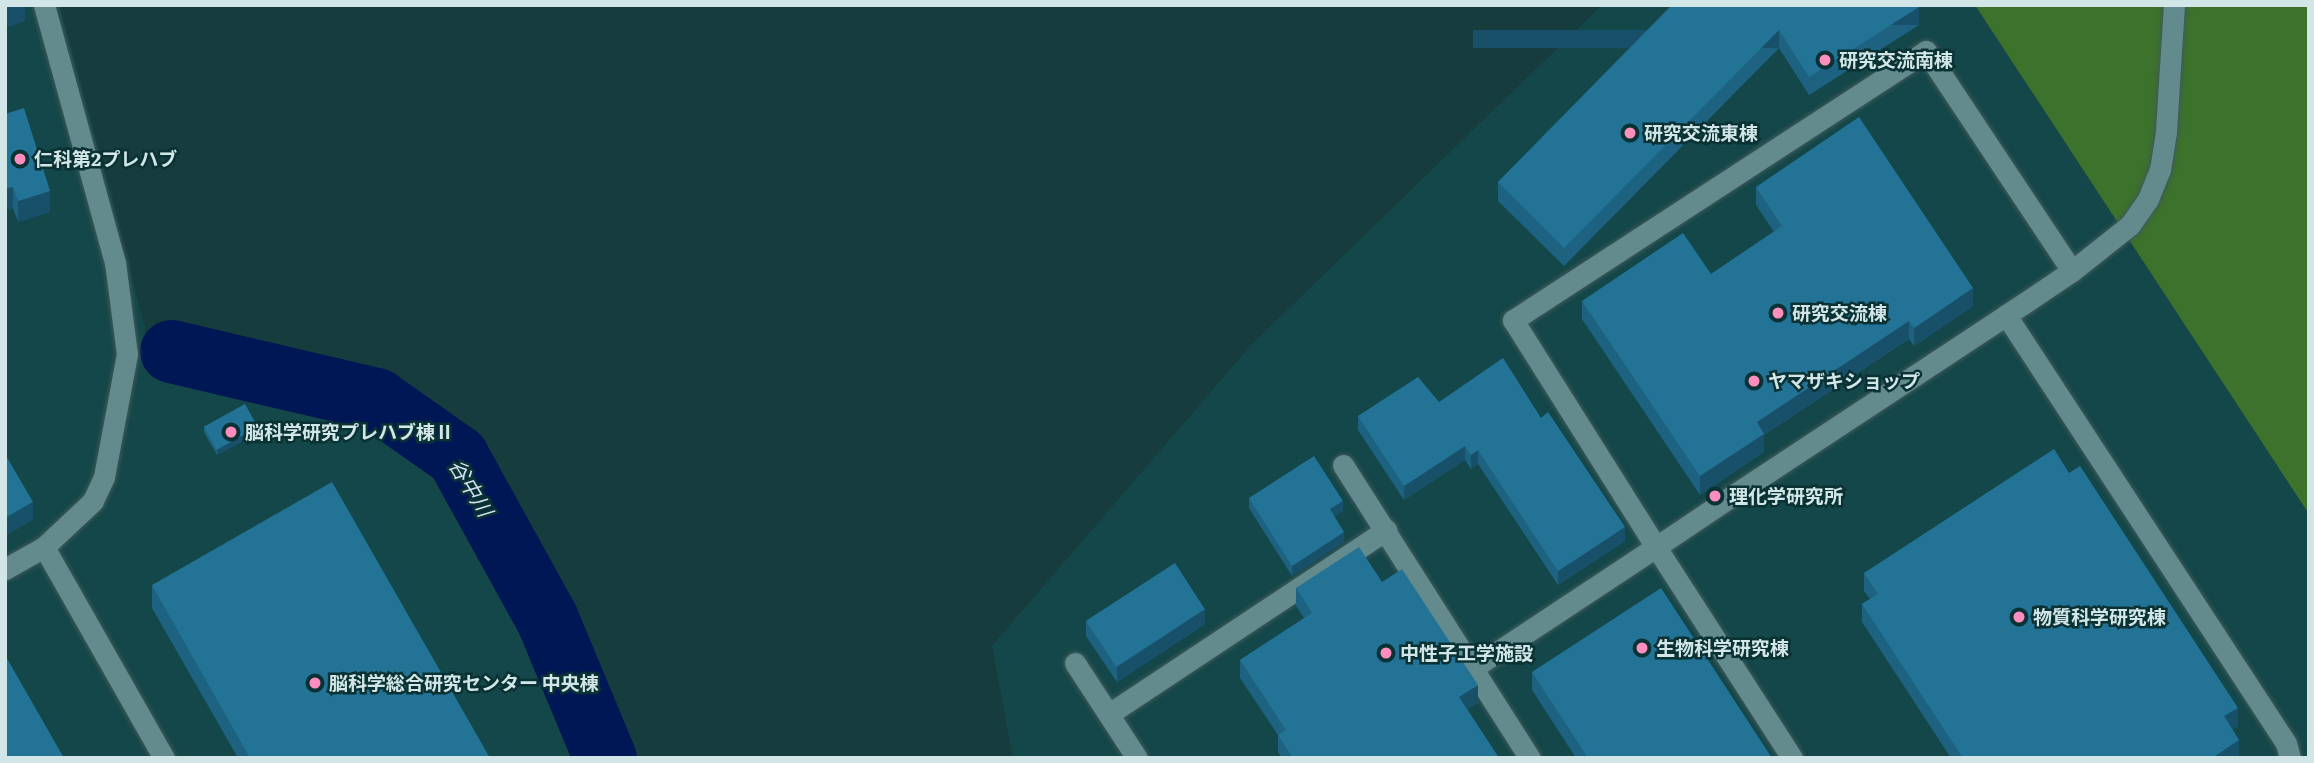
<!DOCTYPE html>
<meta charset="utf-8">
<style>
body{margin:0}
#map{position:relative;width:2314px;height:763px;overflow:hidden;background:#163c3e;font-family:Literata,"Noto Sans JP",serif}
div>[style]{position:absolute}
.built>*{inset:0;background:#144749}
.forest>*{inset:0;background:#3d722c}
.river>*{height:63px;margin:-31.5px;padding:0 31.5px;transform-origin:31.5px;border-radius:31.5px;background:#001755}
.roads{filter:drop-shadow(0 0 2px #3e595a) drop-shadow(0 0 2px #3e595a)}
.service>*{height:21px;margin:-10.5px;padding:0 10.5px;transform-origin:10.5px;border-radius:10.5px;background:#638a8c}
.wall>*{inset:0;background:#1d6381}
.shaded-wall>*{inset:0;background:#185069;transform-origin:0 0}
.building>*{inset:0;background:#227396;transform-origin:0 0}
.dots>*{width:19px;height:19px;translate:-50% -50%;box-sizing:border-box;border:4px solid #0a3234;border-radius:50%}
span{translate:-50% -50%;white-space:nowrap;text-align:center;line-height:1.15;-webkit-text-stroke:5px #0a3234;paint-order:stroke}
.poi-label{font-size:19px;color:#d2e6e7;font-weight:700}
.left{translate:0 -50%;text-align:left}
.water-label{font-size:21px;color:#d4dff2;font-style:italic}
.frame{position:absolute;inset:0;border:7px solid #d2e6e7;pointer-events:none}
</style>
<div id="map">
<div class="built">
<div style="clip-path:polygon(5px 5px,59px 5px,145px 327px,145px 355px,362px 399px,399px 418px,447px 470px,491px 537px,591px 758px,5px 758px)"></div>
<div style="clip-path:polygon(1602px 5px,2309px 5px,2309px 758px,1013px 758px,992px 646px,1251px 345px)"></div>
</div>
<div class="forest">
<div style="clip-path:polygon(1975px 5px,2309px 5px,2309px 514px)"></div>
</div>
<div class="river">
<div style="left:171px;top:351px;width:211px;rotate:13.2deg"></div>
<div style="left:376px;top:399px;width:99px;rotate:35.1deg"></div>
<div style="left:457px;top:456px;width:186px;rotate:61.1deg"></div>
<div style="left:547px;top:619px;width:151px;rotate:67.4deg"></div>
</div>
<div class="roads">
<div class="service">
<div style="left:44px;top:5px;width:267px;rotate:74.6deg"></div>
<div style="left:115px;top:262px;width:93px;rotate:82.6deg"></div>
<div style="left:127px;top:354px;width:125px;rotate:100.6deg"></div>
<div style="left:104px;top:477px;width:26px;rotate:115deg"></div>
<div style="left:93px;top:501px;width:67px;rotate:136.8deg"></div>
<div style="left:44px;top:547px;width:243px;rotate:60.4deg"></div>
<div style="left:2072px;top:271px;width:74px;rotate:-38.4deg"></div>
<div style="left:2130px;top:225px;width:32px;rotate:-55deg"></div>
<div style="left:2148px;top:199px;width:31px;rotate:-68deg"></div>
<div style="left:2160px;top:170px;width:39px;rotate:-81deg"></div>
<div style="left:2166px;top:131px;width:126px;rotate:-86.4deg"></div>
<div style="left:2006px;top:315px;width:511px;rotate:56.81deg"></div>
<div style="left:2286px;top:743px;width:16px;rotate:75deg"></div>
<div style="left:1343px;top:465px;width:348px;rotate:57.5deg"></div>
<div style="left:5px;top:569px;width:45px;rotate:-29.4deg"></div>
<div style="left:1075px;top:663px;width:113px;rotate:56.9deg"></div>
<div style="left:1473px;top:668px;width:219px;rotate:-33.5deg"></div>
<div style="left:1656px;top:547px;width:95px;rotate:-33.9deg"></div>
<div style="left:1735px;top:494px;width:325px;rotate:-33.4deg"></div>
<div style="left:2006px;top:315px;width:20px;rotate:-33deg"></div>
<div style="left:2023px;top:304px;width:59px;rotate:-34deg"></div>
<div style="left:2072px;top:271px;width:264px;rotate:-123.6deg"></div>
<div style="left:1926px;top:51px;width:493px;rotate:146.9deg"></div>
<div style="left:1513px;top:320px;width:268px;rotate:57.8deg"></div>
<div style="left:1656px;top:547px;width:251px;rotate:57.2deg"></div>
<div style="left:1109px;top:714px;width:333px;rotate:-33.6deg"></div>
</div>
</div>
<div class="wall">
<div style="clip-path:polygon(1672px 5px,1919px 25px,1809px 95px,1779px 48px,1564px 266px,1498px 201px,1498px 182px)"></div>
<div style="clip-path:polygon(5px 114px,50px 212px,18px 222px,13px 208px)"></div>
<div style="clip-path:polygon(1756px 187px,1973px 306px,1914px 346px,1909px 339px,1764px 435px,1764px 452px,1700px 495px,1582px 319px,1582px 301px,1711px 274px,1774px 232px,1756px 205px)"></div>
<div style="clip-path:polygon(1439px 402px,1541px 418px,1625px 541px,1558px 585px,1478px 464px,1471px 469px,1465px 460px,1404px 500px,1358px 430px,1358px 416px)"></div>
<div style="clip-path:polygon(204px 427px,258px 433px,217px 455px,204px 432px)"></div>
<div style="clip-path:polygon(2069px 473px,2238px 726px,2233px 729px,2239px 758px,1951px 758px,1862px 622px,1862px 604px,1870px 599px,1864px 591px,1864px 573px)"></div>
<div style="clip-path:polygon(1249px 498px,1343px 511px,1334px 517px,1344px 542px,1292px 576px,1249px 508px)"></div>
<div style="clip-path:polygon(1382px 582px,1478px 703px,1467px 709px,1499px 758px,1282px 758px,1278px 752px,1278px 735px,1240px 678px,1240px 660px,1304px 618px,1296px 606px,1296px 588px)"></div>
<div style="clip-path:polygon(152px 585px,490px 758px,238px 758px,152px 608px)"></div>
<div style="clip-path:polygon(1086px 621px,1205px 624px,1117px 682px,1086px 636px)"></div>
<div style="clip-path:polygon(1532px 672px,1772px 758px,1576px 758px,1532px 690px)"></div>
</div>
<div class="shaded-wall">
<div style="clip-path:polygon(9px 5px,25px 5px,25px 21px,5px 28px,5px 6px)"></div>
<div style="left:1919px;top:7px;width:18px;height:130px;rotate:90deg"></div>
<div style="left:1779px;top:30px;width:18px;height:306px;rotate:90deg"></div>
<div style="clip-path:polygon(13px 187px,13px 208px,5px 210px,5px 189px)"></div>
<div style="clip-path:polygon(50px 191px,50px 212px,18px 222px,18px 201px)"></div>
<div style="clip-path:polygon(1973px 288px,1973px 306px,1914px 346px,1914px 328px)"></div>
<div style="clip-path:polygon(1909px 321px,1909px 339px,1764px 435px,1764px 452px,1700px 495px,1700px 476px,1757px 422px)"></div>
<div style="clip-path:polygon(258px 427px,258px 433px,217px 455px,217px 450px)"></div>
<div style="clip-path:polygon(1465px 446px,1465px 460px,1404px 500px,1404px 486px)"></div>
<div style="clip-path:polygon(1478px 450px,1478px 464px,1471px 469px,1471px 455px)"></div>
<div style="clip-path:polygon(1343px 501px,1343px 511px,1330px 520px,1330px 509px)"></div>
<div style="clip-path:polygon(33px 502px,33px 520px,5px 536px,5px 518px)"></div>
<div style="clip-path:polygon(1625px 527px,1625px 541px,1558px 585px,1558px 571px)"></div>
<div style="clip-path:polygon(1344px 532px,1344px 542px,1292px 576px,1292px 566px)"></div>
<div style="clip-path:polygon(1205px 609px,1205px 624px,1117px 682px,1117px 667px)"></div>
<div style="clip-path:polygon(1478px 685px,1478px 703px,1459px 714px,1459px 697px)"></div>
<div style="clip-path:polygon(2238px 708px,2238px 726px,2224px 735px,2224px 716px)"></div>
<div style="clip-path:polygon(2239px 740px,2239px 758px,2212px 758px)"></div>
</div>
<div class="building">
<div style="clip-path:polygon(1672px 5px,1918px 5px,1919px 7px,1809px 77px,1779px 30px,1564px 248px,1498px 182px)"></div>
<div style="clip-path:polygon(24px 108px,50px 191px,18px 201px,13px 187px,5px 189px,5px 114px)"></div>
<div style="clip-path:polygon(1859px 117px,1973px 288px,1914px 328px,1909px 321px,1757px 422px,1764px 434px,1700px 476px,1582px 301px,1683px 233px,1711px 274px,1782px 226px,1756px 187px)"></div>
<div style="clip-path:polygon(1503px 358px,1541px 418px,1548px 412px,1625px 527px,1558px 571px,1478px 450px,1471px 455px,1465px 446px,1404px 486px,1358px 416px,1418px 377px,1439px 402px)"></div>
<div style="left:245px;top:404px;width:26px;height:47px;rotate:61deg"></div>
<div style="clip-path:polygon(2054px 449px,2069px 473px,2080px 466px,2238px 708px,2224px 716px,2239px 740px,2212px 758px,1963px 758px,1862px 604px,1878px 594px,1864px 573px)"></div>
<div style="clip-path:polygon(5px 454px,33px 502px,5px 518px)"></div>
<div style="clip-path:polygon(1314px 456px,1343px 501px,1330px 509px,1344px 532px,1292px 566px,1249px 498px)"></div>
<div style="clip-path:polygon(332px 482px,490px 758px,250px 758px,152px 585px)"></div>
<div style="clip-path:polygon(1359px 547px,1382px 582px,1402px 569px,1478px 685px,1459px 697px,1499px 758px,1293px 758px,1278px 735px,1286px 730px,1240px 660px,1312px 613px,1296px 588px)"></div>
<div style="left:1175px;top:563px;width:55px;height:106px;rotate:57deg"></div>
<div style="clip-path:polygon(1661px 588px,1772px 758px,1588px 758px,1532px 672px)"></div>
<div style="clip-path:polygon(5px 655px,64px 758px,5px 758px)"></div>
</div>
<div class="dots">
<div style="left:1825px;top:60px;background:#fe8ebd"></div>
<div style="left:1630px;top:133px;background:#fe8ebd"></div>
<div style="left:20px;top:159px;background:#fe8ebd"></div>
<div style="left:1778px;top:313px;background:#fe8ebd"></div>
<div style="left:1754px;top:381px;background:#fe8ebd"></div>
<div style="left:231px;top:432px;background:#fe8ebd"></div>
<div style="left:1715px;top:496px;background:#fe8ebd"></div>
<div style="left:2019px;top:617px;background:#fe8ebd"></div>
<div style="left:1642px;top:648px;background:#fe8ebd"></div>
<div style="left:1386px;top:653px;background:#fe8ebd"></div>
<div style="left:315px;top:683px;background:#fe8ebd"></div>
</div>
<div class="poi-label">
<span class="left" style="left:1839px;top:60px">研究交流南棟</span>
<span class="left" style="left:1644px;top:133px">研究交流東棟</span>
<span class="left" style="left:34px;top:159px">仁科第2プレハブ</span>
<span class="left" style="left:1792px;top:313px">研究交流棟</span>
<span class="left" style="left:1768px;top:381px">ヤマザキショップ</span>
<span class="left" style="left:245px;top:432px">脳科学研究プレハブ棟Ⅱ</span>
<span class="left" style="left:1729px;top:496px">理化学研究所</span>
<span class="left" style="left:2033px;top:617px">物質科学研究棟</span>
<span class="left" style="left:1656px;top:648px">生物科学研究棟</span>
<span class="left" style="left:1400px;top:653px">中性子工学施設</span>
<span class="left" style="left:329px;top:683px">脳科学総合研究センター 中央棟</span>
</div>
<div class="water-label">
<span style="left:472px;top:487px;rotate:59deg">谷中川</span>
</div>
<div class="frame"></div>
</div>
